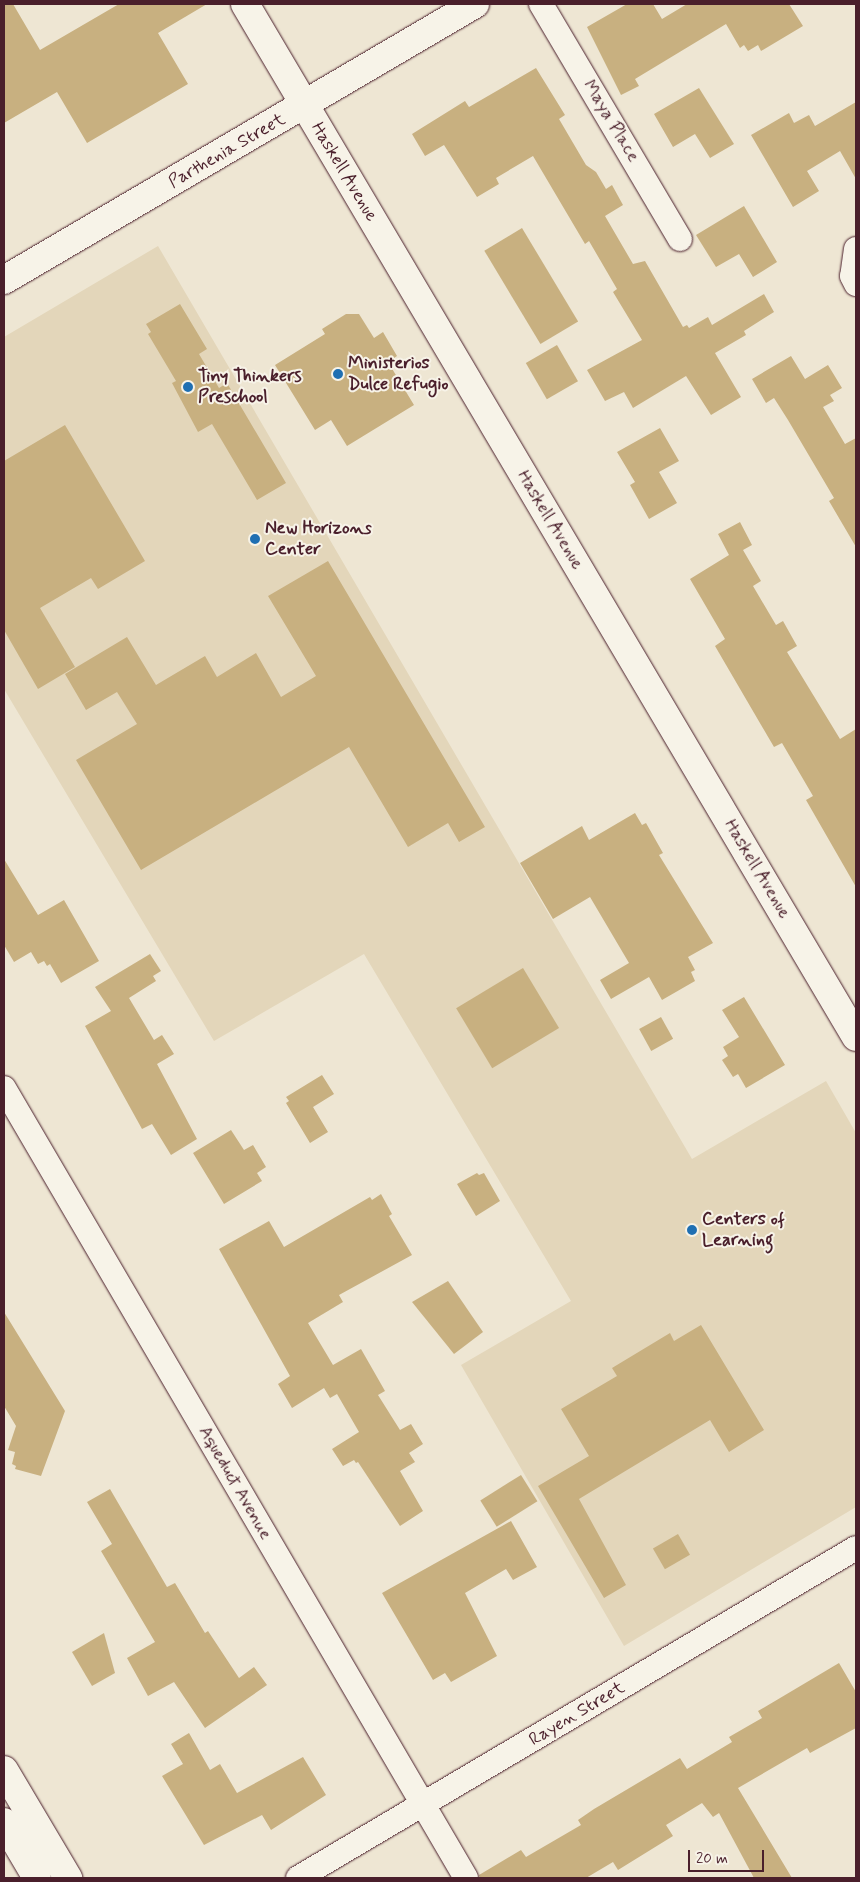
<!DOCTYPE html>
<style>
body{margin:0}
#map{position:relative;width:860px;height:1882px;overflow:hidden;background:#eee6d3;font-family:Mynerve,sans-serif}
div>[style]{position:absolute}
.built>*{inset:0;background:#e3d6ba}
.building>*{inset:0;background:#c8b080;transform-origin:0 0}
.roads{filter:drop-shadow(0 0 1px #4a1f2b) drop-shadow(0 0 1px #4a1f2b)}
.minor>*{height:24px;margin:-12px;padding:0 12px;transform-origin:12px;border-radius:12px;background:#f7f3e8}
.secondary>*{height:28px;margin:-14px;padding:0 14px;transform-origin:14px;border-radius:14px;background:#f7f3e8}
.motorway>*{height:28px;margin:-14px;padding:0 14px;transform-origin:14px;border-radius:14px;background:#f7f3e8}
.dots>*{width:14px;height:14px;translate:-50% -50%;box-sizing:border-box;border:2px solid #f7f3e8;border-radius:50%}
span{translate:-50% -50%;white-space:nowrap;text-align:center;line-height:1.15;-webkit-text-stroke:4px #f7f3e8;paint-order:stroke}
.street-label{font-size:18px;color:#4a1f2b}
.poi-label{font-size:18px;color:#4a1f2b;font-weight:700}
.left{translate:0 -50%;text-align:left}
.frame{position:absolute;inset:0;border:5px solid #4a1f2b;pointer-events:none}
.scale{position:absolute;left:688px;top:1850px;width:76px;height:22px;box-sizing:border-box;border:2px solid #4a1f2b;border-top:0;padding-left:6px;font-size:15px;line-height:18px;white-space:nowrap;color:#4a1f2b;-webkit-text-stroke:4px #f7f3e8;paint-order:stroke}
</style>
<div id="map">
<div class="built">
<div style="clip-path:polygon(158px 246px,692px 1159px,826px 1081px,856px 1133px,856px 1507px,624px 1646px,461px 1365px,571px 1301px,364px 954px,214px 1041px,4px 689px,4px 337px)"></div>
</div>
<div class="building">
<div style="clip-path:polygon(4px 4px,13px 4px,40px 50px,119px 4px,207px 4px,158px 33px,188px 84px,87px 143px,57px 92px,4px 123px)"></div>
<div style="clip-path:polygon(627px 4px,653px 4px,662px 19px,687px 4px,789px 4px,803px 26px,761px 51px,758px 45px,748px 51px,744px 45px,740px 48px,726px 24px,635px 79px,639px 86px,621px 95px,587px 27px)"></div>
<div style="clip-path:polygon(536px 68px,565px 115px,559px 119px,586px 165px,596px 172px,606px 189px,612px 185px,623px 205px,605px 216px,633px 264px,645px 261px,683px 327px,687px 325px,689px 328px,708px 317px,712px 325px,764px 294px,774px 312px,744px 331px,746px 335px,715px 353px,741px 397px,711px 415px,686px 376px,633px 408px,624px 392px,605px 401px,587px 370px,642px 340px,613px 292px,617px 289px,589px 241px,585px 244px,533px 156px,496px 178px,499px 184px,477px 197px,444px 145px,425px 156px,412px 134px,465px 101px,469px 107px)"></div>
<div style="clip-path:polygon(699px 88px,734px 144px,710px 158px,695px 134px,673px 147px,654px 114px)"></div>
<div style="clip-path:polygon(856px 102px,856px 179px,840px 151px,807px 171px,819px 191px,793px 207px,751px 135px,789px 113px,794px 123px,809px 115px,815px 126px)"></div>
<div style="clip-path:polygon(744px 206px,777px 262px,753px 277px,739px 254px,716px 267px,696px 235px)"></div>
<div style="left:522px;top:228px;width:109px;height:44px;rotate:59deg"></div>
<div style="clip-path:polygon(180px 304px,207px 349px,199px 354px,219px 388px,227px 383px,286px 483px,257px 500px,212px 424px,198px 432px,172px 383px,176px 381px,148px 334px,151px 332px,146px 324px)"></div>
<div style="clip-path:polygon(346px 314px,359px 314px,374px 338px,383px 332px,397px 356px,388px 362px,414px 405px,347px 446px,331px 420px,315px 430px,275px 365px,325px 334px,322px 329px)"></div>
<div style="left:557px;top:345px;width:42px;height:36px;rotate:60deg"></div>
<div style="clip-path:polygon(791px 356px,805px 379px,828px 365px,842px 388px,830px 395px,834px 401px,823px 407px,845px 444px,856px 438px,856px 547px,829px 501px,834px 498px,788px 420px,774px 398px,766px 403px,752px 379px)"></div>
<div style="clip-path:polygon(65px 425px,145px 561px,98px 589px,91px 578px,40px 608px,75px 667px,38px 689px,4px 630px,4px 461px)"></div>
<div style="clip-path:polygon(660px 428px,679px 461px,659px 472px,677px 503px,649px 519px,630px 485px,635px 482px,617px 452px)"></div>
<div style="clip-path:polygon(740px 522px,752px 545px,743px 550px,761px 581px,753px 586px,776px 625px,783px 621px,797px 646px,787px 652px,840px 739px,856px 729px,856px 887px,806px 800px,813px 796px,782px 743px,774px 747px,715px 646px,725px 639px,690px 579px,729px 555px,718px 534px)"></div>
<div style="clip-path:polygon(328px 561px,485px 827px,459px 842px,448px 823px,408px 847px,349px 747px,141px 870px,76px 760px,137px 724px,117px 692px,86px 710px,65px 674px,127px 637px,156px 685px,205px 656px,217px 677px,256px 653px,281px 697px,316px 676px,268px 596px)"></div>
<div style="clip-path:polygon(635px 813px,642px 825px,646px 823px,663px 853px,659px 855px,713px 943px,688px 957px,695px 970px,691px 972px,695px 981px,662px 1000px,649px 977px,611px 999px,600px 980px,629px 963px,590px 897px,553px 919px,520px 863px,582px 826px,589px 840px)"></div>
<div style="clip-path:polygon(4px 859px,38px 915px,64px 900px,99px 961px,61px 983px,50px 964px,47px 966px,44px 961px,38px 964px,31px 952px,14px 962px,4px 945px)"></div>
<div style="clip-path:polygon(150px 954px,161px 971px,153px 976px,156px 981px,129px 998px,154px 1040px,162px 1035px,174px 1054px,157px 1064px,197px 1139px,171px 1155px,152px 1124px,142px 1129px,85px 1026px,111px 1011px,95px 987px)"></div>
<div style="left:523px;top:968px;width:70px;height:78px;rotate:59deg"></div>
<div style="clip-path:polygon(744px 997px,785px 1065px,746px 1088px,738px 1074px,733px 1077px,722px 1060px,728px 1056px,723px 1047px,739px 1037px,722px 1010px)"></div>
<div style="left:661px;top:1017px;width:25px;height:25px;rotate:61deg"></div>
<div style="clip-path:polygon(322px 1075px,334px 1094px,313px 1107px,328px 1132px,310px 1143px,286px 1103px,289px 1101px,286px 1097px)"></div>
<div style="clip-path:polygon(231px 1130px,244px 1150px,253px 1145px,266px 1167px,257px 1173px,262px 1181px,224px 1204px,193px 1153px)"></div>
<div style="clip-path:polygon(477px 1173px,479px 1175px,484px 1173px,500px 1201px,476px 1216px,457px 1184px)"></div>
<div style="clip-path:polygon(381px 1194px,392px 1214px,389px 1216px,412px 1255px,339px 1295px,343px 1302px,308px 1323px,333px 1365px,361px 1349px,385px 1391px,378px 1395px,400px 1430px,411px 1424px,423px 1444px,409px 1453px,415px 1462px,400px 1471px,423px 1511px,400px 1526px,358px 1462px,356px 1463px,354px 1460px,343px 1466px,332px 1449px,359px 1432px,337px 1394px,330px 1398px,324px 1388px,292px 1408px,278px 1384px,290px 1376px,219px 1249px,269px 1221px,284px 1247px,370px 1197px,372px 1200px)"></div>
<div style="clip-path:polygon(448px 1281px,483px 1332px,454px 1354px,412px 1302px)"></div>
<div style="clip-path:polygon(4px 1312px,65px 1411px,41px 1476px,15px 1469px,16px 1466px,12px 1464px,15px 1452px,8px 1450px,16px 1426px,4px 1406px)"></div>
<div style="clip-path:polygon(701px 1325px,764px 1430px,729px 1452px,710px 1420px,579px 1499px,626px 1585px,604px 1598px,538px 1486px,589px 1456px,561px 1409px,617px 1376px,612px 1368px,670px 1333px,674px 1341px)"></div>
<div style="left:521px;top:1475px;width:31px;height:48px;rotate:58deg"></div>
<div style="clip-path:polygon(110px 1489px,167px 1587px,175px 1583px,205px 1633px,208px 1631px,239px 1678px,254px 1667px,267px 1685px,205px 1728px,174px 1682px,148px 1696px,127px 1658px,155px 1642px,101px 1551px,112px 1544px,87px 1502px)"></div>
<div style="clip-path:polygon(511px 1521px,537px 1567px,513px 1580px,506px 1569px,465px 1593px,497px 1656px,451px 1682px,445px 1673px,433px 1680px,382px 1593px)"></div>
<div style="left:678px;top:1534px;width:24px;height:29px;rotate:60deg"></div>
<div style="clip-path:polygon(104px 1633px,115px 1673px,92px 1686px,72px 1652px)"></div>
<div style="clip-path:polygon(839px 1663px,856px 1692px,856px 1728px,810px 1753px,807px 1748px,738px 1788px,792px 1878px,754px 1878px,719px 1813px,713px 1817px,702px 1803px,666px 1825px,673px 1836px,618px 1870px,613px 1862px,586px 1878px,480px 1878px,479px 1875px,521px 1850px,526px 1857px,581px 1825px,578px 1820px,594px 1809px,680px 1758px,687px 1769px,732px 1742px,729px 1737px,762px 1718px,758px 1711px)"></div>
<div style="clip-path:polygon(189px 1733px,210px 1770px,220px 1764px,237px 1793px,303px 1757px,326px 1795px,271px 1830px,262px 1815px,204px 1845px,162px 1776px,183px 1764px,171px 1744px)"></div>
</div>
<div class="roads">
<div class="minor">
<div style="left:541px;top:4px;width:273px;rotate:59.4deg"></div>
<div style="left:856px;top:249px;width:27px;rotate:98deg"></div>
<div style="left:852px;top:276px;width:9px;rotate:63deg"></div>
<div style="left:4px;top:1088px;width:915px;rotate:59.68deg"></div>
<div style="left:298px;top:1878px;width:648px;rotate:-30.6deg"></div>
</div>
<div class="secondary">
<div style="left:245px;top:4px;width:1200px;rotate:59.4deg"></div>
<div style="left:4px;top:280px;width:546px;rotate:-30.37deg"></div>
</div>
<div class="motorway">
<div style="left:4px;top:1770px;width:126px;rotate:59.3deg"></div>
<div style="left:4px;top:1822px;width:65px;rotate:59.5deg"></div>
</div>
</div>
<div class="dots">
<div style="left:338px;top:374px;background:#1f6fb2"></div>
<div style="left:188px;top:387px;background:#1f6fb2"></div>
<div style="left:255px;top:539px;background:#1f6fb2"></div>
<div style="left:692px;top:1230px;background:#1f6fb2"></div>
</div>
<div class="street-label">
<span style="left:611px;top:121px;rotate:59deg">Maya Place</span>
<span style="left:227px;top:151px;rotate:-30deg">Parthenia Street</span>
<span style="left:344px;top:172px;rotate:59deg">Haskell Avenue</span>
<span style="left:550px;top:520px;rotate:59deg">Haskell Avenue</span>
<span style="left:757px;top:869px;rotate:59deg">Haskell Avenue</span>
<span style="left:235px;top:1483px;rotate:60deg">Aqueduct Avenue</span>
<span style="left:577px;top:1714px;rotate:-31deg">Rayen Street</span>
</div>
<div class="poi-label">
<span class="left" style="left:348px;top:374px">Ministerios<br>Dulce Refugio</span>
<span class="left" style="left:198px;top:387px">Tiny Thinkers<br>Preschool</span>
<span class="left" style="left:265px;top:539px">New Horizons<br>Center</span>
<span class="left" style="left:702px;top:1230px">Centers of<br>Learning</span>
</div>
<div class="frame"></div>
<div class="scale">20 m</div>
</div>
